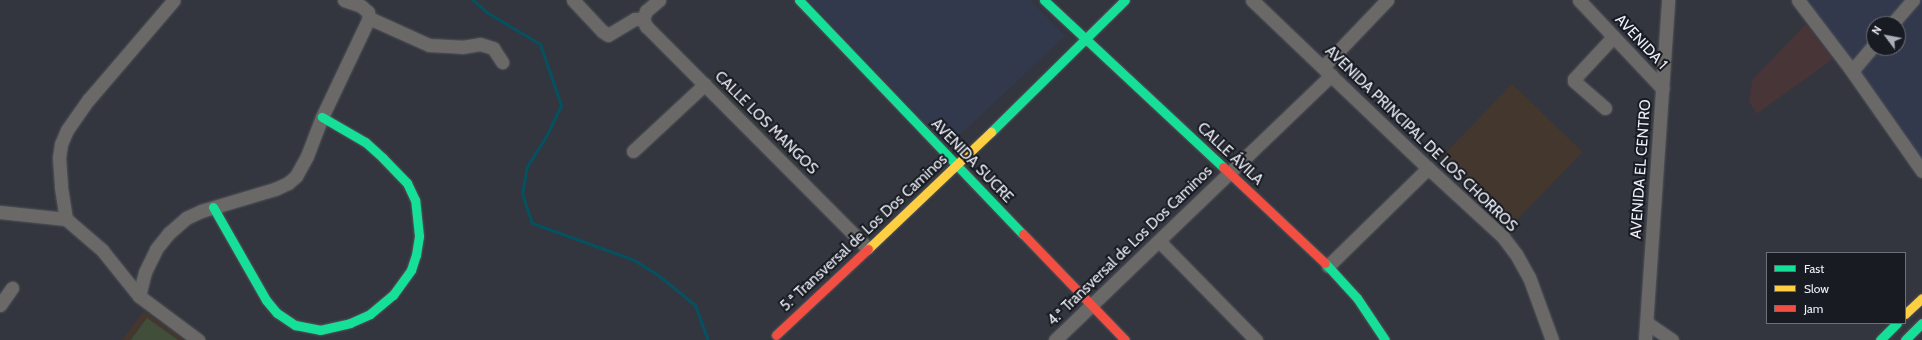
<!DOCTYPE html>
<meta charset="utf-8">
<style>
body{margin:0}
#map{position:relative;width:1922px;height:340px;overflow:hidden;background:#33363e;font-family:Cabin,sans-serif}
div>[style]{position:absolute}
.built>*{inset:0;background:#33394c}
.education>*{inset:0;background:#44382e;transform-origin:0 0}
.medical>*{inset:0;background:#473537}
.green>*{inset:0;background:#414e3a}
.stream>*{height:3px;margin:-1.5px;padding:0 1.5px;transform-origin:1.5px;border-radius:1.5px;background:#055160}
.roads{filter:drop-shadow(0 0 1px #52555b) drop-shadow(0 0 1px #52555b)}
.street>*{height:13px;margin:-6.5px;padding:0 6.5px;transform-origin:6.5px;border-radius:6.5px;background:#6a6968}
.fast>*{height:9px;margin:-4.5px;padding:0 4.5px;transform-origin:4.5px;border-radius:4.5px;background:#16e098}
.slow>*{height:9px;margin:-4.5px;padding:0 4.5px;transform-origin:4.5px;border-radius:4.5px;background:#ffcf43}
.jam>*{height:9px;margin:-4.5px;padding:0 4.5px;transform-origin:4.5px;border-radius:4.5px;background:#f24e42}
span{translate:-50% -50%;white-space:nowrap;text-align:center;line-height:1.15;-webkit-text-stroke:4px #191b22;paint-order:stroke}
.street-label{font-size:15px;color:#edf0f9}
.legend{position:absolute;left:1766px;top:252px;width:140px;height:72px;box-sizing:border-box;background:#191b22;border:1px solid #6e7078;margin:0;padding:5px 7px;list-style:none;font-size:12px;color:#edf0f9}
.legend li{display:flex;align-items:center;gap:8px;height:20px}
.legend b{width:20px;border:1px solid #6e7078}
.north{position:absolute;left:1866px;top:16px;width:40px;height:40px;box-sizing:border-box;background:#191b22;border:1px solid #6e7078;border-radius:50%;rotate:302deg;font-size:11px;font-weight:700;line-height:16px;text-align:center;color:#edf0f9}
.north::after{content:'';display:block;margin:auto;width:14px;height:18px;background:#acafb8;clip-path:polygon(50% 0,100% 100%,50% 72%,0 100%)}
</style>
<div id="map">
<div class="built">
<div style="clip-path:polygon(808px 0,1030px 0,1065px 36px,948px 146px)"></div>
<div style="clip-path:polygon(evenodd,1804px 0,1922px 0,1922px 164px,1804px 0,1874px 24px,1898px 24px,1898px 48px,1874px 48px,1874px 24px)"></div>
</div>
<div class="education">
<div style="left:1512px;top:84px;width:98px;height:99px;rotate:44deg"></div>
<div style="clip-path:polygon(144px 311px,184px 340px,122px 340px)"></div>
</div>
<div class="medical">
<div style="clip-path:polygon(1806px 24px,1833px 59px,1757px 114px,1749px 102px,1752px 80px)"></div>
</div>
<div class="green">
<div style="clip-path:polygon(147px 318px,178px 340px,131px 340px)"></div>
</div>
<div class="stream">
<div style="left:473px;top:0;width:20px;rotate:41deg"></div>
<div style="left:488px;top:13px;width:61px;rotate:30.8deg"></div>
<div style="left:540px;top:44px;width:65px;rotate:71deg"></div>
<div style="left:561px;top:105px;width:31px;rotate:115deg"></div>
<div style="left:548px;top:133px;width:39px;rotate:122deg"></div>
<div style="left:527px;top:166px;width:27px;rotate:100deg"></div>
<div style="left:522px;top:193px;width:32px;rotate:72deg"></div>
<div style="left:532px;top:223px;width:109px;rotate:19.9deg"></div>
<div style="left:634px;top:260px;width:28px;rotate:32deg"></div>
<div style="left:658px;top:275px;width:48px;rotate:39deg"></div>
<div style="left:695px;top:305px;width:37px;rotate:70deg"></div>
</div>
<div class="roads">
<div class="street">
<div style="left:344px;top:0;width:18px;rotate:19deg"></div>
<div style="left:361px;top:6px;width:9px;rotate:41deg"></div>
<div style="left:368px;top:12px;width:6px;rotate:81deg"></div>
<div style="left:573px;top:0;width:42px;rotate:46.9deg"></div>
<div style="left:602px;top:31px;width:7px;rotate:34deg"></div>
<div style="left:608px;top:35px;width:31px;rotate:-31deg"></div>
<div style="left:635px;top:19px;width:8px"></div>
<div style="left:1252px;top:0;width:243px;rotate:43.7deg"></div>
<div style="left:1428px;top:168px;width:102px;rotate:42.6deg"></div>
<div style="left:1503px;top:237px;width:21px;rotate:53deg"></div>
<div style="left:1516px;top:254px;width:26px;rotate:61deg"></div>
<div style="left:1529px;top:277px;width:67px;rotate:69.9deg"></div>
<div style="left:1579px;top:0;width:122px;rotate:46.7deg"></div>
<div style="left:1798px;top:0;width:84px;rotate:52.7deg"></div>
<div style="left:1849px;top:67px;width:127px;rotate:54.9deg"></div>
<div style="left:369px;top:18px;width:66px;rotate:24.2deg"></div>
<div style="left:429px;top:45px;width:33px;rotate:3deg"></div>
<div style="left:462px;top:47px;width:18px;rotate:-9deg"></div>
<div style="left:480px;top:44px;width:14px;rotate:17deg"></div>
<div style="left:493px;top:48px;width:17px;rotate:57deg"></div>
<div style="left:643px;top:19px;width:8px;rotate:67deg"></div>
<div style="left:646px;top:26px;width:313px;rotate:45.1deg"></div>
<div style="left:643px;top:19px;width:9px;rotate:-69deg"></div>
<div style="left:646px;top:11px;width:17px;rotate:-40deg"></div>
<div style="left:1892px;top:24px;width:32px;rotate:-49deg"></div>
<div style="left:1323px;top:67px;width:93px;rotate:-46.3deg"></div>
<div style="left:1852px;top:71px;width:34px;rotate:-50deg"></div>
<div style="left:1605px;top:108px;width:41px;rotate:-138.9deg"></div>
<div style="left:1574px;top:81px;width:2px;rotate:-90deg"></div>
<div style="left:1574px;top:79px;width:57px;rotate:-47.1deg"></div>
<div style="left:633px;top:151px;width:98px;rotate:-42.9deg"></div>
<div style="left:0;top:212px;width:66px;rotate:6.1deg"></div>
<div style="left:66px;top:219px;width:48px;rotate:40.7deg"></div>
<div style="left:102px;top:250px;width:59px;rotate:51.2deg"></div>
<div style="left:139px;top:296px;width:74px;rotate:36.7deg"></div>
<div style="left:66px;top:219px;width:33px;rotate:-99deg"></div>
<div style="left:61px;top:186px;width:28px;rotate:-94deg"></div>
<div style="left:59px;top:158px;width:14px;rotate:-82deg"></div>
<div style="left:61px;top:144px;width:15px;rotate:-67deg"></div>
<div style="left:67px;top:130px;width:38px;rotate:-55deg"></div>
<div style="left:89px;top:99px;width:130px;rotate:-49.4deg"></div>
<div style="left:1159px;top:241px;width:139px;rotate:45.6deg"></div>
<div style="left:1328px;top:266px;width:140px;rotate:-44.4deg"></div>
<div style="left:139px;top:296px;width:25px;rotate:-76deg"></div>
<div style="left:145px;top:272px;width:25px;rotate:-64deg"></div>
<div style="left:156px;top:249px;width:21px;rotate:-51deg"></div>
<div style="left:169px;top:233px;width:23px;rotate:-41deg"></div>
<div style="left:186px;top:218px;width:17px;rotate:-25deg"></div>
<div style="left:201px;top:211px;width:77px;rotate:-16.6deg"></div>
<div style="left:275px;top:189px;width:14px;rotate:-25deg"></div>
<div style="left:288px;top:183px;width:11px;rotate:-41deg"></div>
<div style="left:296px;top:176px;width:23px;rotate:-61deg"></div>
<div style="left:307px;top:156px;width:42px;rotate:-69deg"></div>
<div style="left:322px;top:117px;width:110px;rotate:-64.6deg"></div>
<div style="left:0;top:305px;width:21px;rotate:-55deg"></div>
<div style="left:1647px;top:323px;width:30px;rotate:34deg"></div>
<div style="left:1055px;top:340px;width:383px;rotate:-43.8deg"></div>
<div style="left:1645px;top:340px;width:341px;rotate:-86.1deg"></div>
</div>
<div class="fast">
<div style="left:799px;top:0;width:324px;rotate:46.3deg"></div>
<div style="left:1044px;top:0;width:245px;rotate:43deg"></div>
<div style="left:991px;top:132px;width:188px;rotate:-44.6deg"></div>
<div style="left:213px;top:207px;width:107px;rotate:60.3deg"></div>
<div style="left:266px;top:300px;width:17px;rotate:50deg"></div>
<div style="left:277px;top:313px;width:22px;rotate:34deg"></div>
<div style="left:295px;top:325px;width:25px;rotate:11deg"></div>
<div style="left:320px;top:330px;width:31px;rotate:-13deg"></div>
<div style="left:350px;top:323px;width:22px;rotate:-24deg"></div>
<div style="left:370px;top:314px;width:30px;rotate:-40deg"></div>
<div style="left:393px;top:295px;width:31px;rotate:-54deg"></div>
<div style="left:411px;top:270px;width:16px;rotate:-72deg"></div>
<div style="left:416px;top:255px;width:19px;rotate:-81deg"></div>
<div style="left:419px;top:236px;width:36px;rotate:-96deg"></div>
<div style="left:415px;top:200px;width:19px;rotate:-115deg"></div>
<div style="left:407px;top:183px;width:35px;rotate:-134deg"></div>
<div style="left:383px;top:158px;width:24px;rotate:-138deg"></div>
<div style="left:365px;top:142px;width:50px;rotate:-149.8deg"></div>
<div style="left:1325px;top:263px;width:47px;rotate:47.6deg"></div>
<div style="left:1357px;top:298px;width:50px;rotate:56.3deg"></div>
<div style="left:1880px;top:340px;width:24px;rotate:-45deg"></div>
<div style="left:1905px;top:340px;width:24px;rotate:-45deg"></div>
</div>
<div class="slow">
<div style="left:868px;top:249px;width:170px;rotate:-43.6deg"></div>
<div style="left:1905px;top:314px;width:23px;rotate:-43deg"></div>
</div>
<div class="jam">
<div style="left:1223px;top:167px;width:140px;rotate:43.3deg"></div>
<div style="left:1023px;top:234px;width:147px;rotate:46.1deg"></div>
<div style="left:776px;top:335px;width:126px;rotate:-43.1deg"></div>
</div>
</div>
<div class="street-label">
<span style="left:1641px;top:42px;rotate:47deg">AVENIDA 1</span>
<span style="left:766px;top:123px;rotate:45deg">CALLE LOS MANGOS</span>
<span style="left:1421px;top:139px;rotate:44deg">AVENIDA PRINCIPAL DE LOS CHORROS</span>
<span style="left:1230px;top:154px;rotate:43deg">CALLE ÁVILA</span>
<span style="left:972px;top:161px;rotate:46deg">AVENIDA SUCRE</span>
<span style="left:1641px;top:169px;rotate:-86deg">AVENIDA EL CENTRO</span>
<span style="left:864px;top:233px;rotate:-43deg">5.ª Transversal de Los Dos Caminos</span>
<span style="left:1130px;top:246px;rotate:-44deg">4.ª Transversal de Los Dos Caminos</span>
</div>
<ul class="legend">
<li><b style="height:5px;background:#16e098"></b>Fast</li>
<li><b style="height:5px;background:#ffcf43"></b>Slow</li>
<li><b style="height:5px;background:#f24e42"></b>Jam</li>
</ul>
<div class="north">N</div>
</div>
